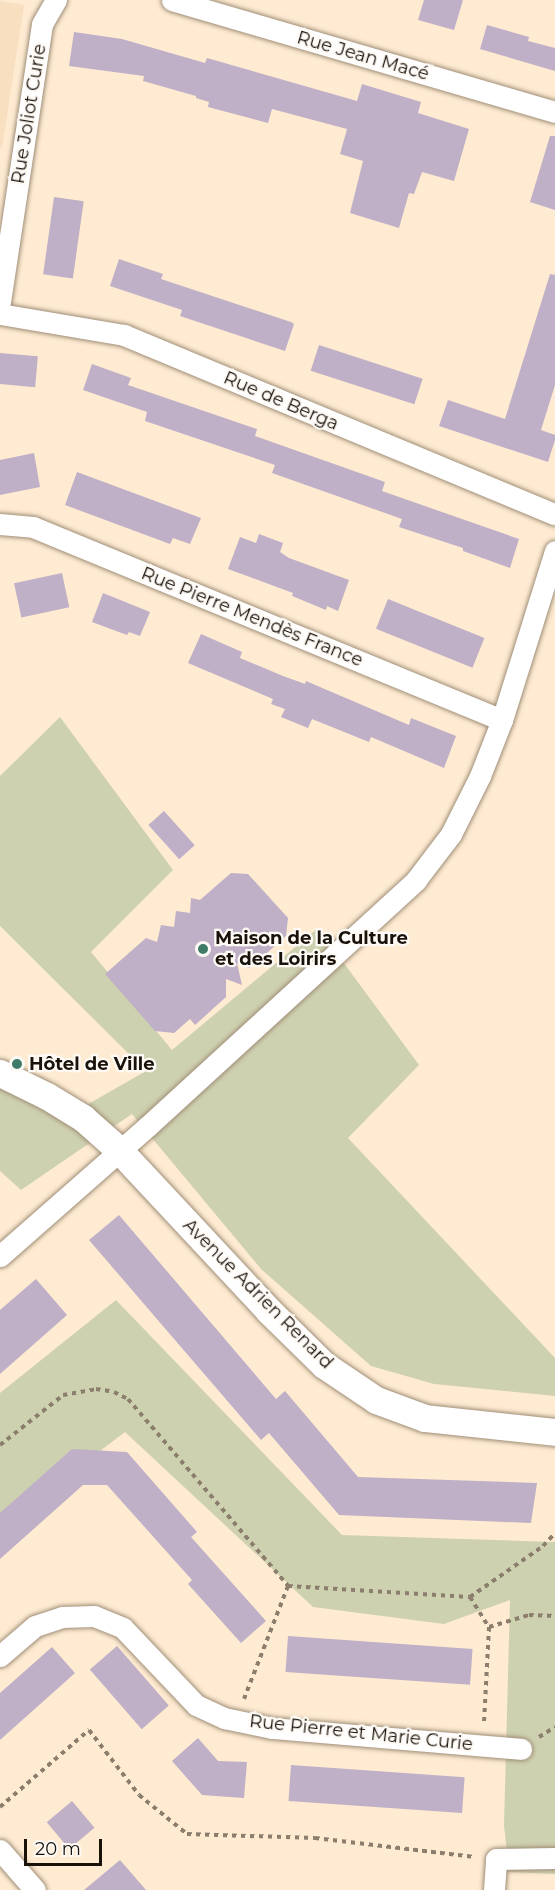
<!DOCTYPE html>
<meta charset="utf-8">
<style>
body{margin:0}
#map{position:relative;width:555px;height:1890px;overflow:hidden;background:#feebd2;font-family:Montserrat,sans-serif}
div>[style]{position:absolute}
.built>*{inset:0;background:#f7dfc0}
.green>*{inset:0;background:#ced1b0}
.building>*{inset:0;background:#bfafc7;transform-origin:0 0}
.path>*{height:4px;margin-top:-2px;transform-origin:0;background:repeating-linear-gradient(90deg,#8b7e6d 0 4.5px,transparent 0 9px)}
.roads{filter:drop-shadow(0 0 2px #a08e78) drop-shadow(0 0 2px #a08e78)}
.minor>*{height:21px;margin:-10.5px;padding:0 10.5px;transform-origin:10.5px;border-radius:10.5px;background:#fff}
.tertiary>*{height:27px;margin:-13.5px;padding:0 13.5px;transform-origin:13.5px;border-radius:13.5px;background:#fff}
.dots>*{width:16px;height:16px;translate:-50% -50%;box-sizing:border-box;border:3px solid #fefaf6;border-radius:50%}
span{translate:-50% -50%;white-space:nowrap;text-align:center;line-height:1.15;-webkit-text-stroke:4.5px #fefaf6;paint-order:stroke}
.street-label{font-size:18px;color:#19120a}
.poi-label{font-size:18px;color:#19120a;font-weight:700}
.left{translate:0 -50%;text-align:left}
.scale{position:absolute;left:24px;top:1839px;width:78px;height:27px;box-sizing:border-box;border:3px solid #19120a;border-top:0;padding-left:8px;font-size:18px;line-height:21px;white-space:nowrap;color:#19120a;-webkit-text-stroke:4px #fefaf6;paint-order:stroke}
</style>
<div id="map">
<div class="built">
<div style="clip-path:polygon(0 1px,24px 5px,2px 148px,0 147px)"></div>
</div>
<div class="green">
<div style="clip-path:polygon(60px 717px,173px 870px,91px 952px,172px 1050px,318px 928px,419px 1065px,348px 1138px,555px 1358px,555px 1396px,434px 1384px,371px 1366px,261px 1269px,132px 1114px,21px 1190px,0 1171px,0 1088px,64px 1118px,146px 1071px,0 926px,0 776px)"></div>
<div style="clip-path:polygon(116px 1300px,342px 1535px,555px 1542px,555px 1874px,509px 1872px,504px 1825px,510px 1600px,444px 1624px,313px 1607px,125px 1432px,0 1527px,0 1393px)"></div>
</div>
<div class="building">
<div style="clip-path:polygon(424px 0,463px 0,454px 30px,418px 20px)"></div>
<div style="clip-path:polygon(487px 25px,529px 37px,528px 41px,555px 48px,555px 71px,480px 49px)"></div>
<div style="clip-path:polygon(74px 32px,122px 39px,205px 63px,207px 58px,357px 101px,362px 84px,421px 102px,418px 113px,469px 129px,454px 181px,422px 172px,414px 194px,409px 193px,399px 228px,350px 213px,363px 161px,340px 154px,347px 129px,272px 109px,268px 123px,208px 107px,209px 102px,196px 98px,196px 96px,143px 81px,144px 76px,69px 66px)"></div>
<div style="clip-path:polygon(550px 136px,555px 136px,555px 210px,530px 202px)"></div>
<div style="left:54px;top:197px;width:30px;height:78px;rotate:8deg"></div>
<div style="clip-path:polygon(119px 259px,163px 274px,161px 279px,291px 322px,294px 324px,285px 351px,180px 316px,182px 310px,110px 286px)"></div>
<div style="clip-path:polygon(550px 274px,555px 275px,555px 385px,541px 430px,555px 435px,555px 440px,548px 462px,439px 426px,448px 400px,505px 419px)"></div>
<div style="left:319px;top:345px;width:109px;height:27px;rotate:18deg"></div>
<div style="left:0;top:353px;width:38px;height:31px;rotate:5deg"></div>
<div style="clip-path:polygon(92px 364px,131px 378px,128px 385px,257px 429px,255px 436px,385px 482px,382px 491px,519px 539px,510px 568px,463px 551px,463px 548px,399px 527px,402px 519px,272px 473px,275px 465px,145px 421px,147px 412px,83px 390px)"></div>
<div style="clip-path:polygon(34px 453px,40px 487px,0 495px,0 460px)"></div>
<div style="clip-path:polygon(77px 472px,201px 518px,190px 544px,173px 538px,170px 544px,65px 505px)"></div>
<div style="clip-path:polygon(259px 534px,283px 543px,280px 552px,289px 558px,349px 580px,338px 611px,327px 606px,326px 610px,292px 596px,293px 593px,228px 569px,240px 537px,256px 543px)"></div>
<div style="left:62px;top:573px;width:35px;height:49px;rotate:78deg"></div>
<div style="clip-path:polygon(103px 593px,150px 612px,140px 636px,129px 632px,127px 635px,92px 622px)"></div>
<div style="left:388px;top:599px;width:104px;height:32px;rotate:22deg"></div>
<div style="clip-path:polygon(201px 634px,242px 652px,240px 658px,283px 676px,305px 684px,306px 681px,409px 725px,411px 718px,456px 736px,444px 768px,371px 737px,369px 742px,312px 719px,308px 728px,281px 717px,285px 709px,271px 704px,273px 699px,188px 663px)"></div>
<div style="left:164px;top:811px;width:46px;height:21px;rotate:48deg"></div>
<div style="clip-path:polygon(231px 873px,248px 874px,288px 918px,286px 936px,250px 968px,237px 963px,242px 985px,226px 979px,226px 997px,195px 1025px,190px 1019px,174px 1033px,155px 1031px,105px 974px,146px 938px,157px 942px,161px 925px,174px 927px,176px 911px,190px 913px,191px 898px,200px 900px)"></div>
<div style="clip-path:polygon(119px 1215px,276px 1399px,285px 1391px,358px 1477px,537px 1483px,531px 1523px,339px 1515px,269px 1433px,261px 1440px,89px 1240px)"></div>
<div style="clip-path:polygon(36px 1279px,67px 1315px,0 1374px,0 1310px)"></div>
<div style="clip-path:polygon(72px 1449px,127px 1452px,197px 1532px,191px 1537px,266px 1621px,241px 1643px,188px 1584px,192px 1580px,107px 1485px,83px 1485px,0 1559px,0 1513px)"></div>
<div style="left:288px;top:1636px;width:185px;height:36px;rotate:4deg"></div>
<div style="left:117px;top:1646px;width:79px;height:36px;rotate:49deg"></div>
<div style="clip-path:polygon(52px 1647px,75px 1673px,0 1740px,0 1693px)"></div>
<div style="clip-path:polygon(198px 1738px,218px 1761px,247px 1762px,244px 1798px,202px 1795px,172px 1761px)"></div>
<div style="left:291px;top:1765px;width:174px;height:36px;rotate:4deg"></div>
<div style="left:72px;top:1801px;width:35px;height:33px;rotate:50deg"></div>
<div style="clip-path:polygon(120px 1860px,146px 1890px,84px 1890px)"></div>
</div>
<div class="path">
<div style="left:0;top:1445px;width:80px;rotate:-38.4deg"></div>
<div style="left:63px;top:1395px;width:34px;rotate:-10deg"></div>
<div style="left:96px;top:1389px;width:18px;rotate:9deg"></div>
<div style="left:114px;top:1392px;width:16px;rotate:27deg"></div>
<div style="left:128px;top:1399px;width:246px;rotate:49.4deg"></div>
<div style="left:288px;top:1586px;width:121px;rotate:111.3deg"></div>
<div style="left:288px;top:1586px;width:182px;rotate:3.5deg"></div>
<div style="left:470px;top:1597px;width:36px;rotate:58deg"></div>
<div style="left:489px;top:1627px;width:96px;rotate:93deg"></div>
<div style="left:470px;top:1597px;width:89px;rotate:-34.9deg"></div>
<div style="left:543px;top:1546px;width:18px;rotate:-47deg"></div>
<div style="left:489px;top:1627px;width:42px;rotate:-16.7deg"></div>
<div style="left:529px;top:1615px;width:26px;rotate:2deg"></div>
<div style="left:539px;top:1737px;width:19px;rotate:-32deg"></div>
<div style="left:0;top:1807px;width:118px;rotate:-40.9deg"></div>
<div style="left:89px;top:1730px;width:82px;rotate:52.4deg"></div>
<div style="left:139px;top:1795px;width:62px;rotate:39.1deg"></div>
<div style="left:187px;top:1834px;width:128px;rotate:1.8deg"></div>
<div style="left:315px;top:1838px;width:161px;rotate:6.8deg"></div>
</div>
<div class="roads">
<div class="minor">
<div style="left:172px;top:0;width:399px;rotate:16.3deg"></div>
<div style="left:0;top:302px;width:281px;rotate:-81.4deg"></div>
<div style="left:42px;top:24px;width:28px;rotate:-60deg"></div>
<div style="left:0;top:314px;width:126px;rotate:9.6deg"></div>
<div style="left:124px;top:335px;width:467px;rotate:22.6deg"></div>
<div style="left:0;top:524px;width:33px;rotate:5deg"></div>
<div style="left:33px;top:527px;width:507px;rotate:22.37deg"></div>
<div style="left:0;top:1256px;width:197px;rotate:-41.3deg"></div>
<div style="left:148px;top:1126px;width:364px;rotate:-42.5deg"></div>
<div style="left:416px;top:880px;width:58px;rotate:-52.7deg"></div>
<div style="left:451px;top:834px;width:65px;rotate:-63.4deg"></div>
<div style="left:480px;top:776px;width:60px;rotate:-68.6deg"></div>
<div style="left:502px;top:720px;width:177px;rotate:-72.6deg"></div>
<div style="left:0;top:1656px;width:46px;rotate:-40.6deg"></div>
<div style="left:35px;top:1626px;width:28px;rotate:-18deg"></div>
<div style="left:62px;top:1617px;width:32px;rotate:-2deg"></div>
<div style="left:94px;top:1616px;width:31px;rotate:22deg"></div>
<div style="left:123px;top:1628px;width:106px;rotate:46.5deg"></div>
<div style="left:196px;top:1705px;width:31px;rotate:25deg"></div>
<div style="left:224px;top:1718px;width:49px;rotate:11.8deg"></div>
<div style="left:272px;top:1728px;width:250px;rotate:4.8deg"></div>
<div style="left:0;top:1850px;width:53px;rotate:48.8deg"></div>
<div style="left:494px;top:1890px;width:31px;rotate:-86deg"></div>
<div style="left:496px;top:1859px;width:59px;rotate:-1deg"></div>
</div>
<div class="tertiary">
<div style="left:0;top:1073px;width:52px;rotate:26.1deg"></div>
<div style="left:47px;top:1096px;width:42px;rotate:31.4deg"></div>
<div style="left:83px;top:1118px;width:48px;rotate:41.6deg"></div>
<div style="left:119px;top:1150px;width:219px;rotate:47deg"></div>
<div style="left:268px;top:1310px;width:78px;rotate:44.5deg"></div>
<div style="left:324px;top:1365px;width:63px;rotate:33.9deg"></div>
<div style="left:376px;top:1400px;width:52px;rotate:20.2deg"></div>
<div style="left:425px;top:1418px;width:131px;rotate:6.1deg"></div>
</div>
</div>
<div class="dots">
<div style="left:203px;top:949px;background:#3e7b68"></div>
<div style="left:17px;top:1064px;background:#3e7b68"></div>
</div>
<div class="street-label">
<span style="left:363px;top:56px;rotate:16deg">Rue Jean Macé</span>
<span style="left:29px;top:114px;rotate:-81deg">Rue Joliot Curie</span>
<span style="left:281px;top:401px;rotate:23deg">Rue de Berga</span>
<span style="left:252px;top:617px;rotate:22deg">Rue Pierre Mendès France</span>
<span style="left:258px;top:1294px;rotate:45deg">Avenue Adrien Renard</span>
<span style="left:361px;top:1733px;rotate:6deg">Rue Pierre et Marie Curie</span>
</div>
<div class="poi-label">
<span class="left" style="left:215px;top:949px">Maison de la Culture<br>et des Loirirs</span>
<span class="left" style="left:29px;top:1064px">Hôtel de Ville</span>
</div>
<div class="scale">20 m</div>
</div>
